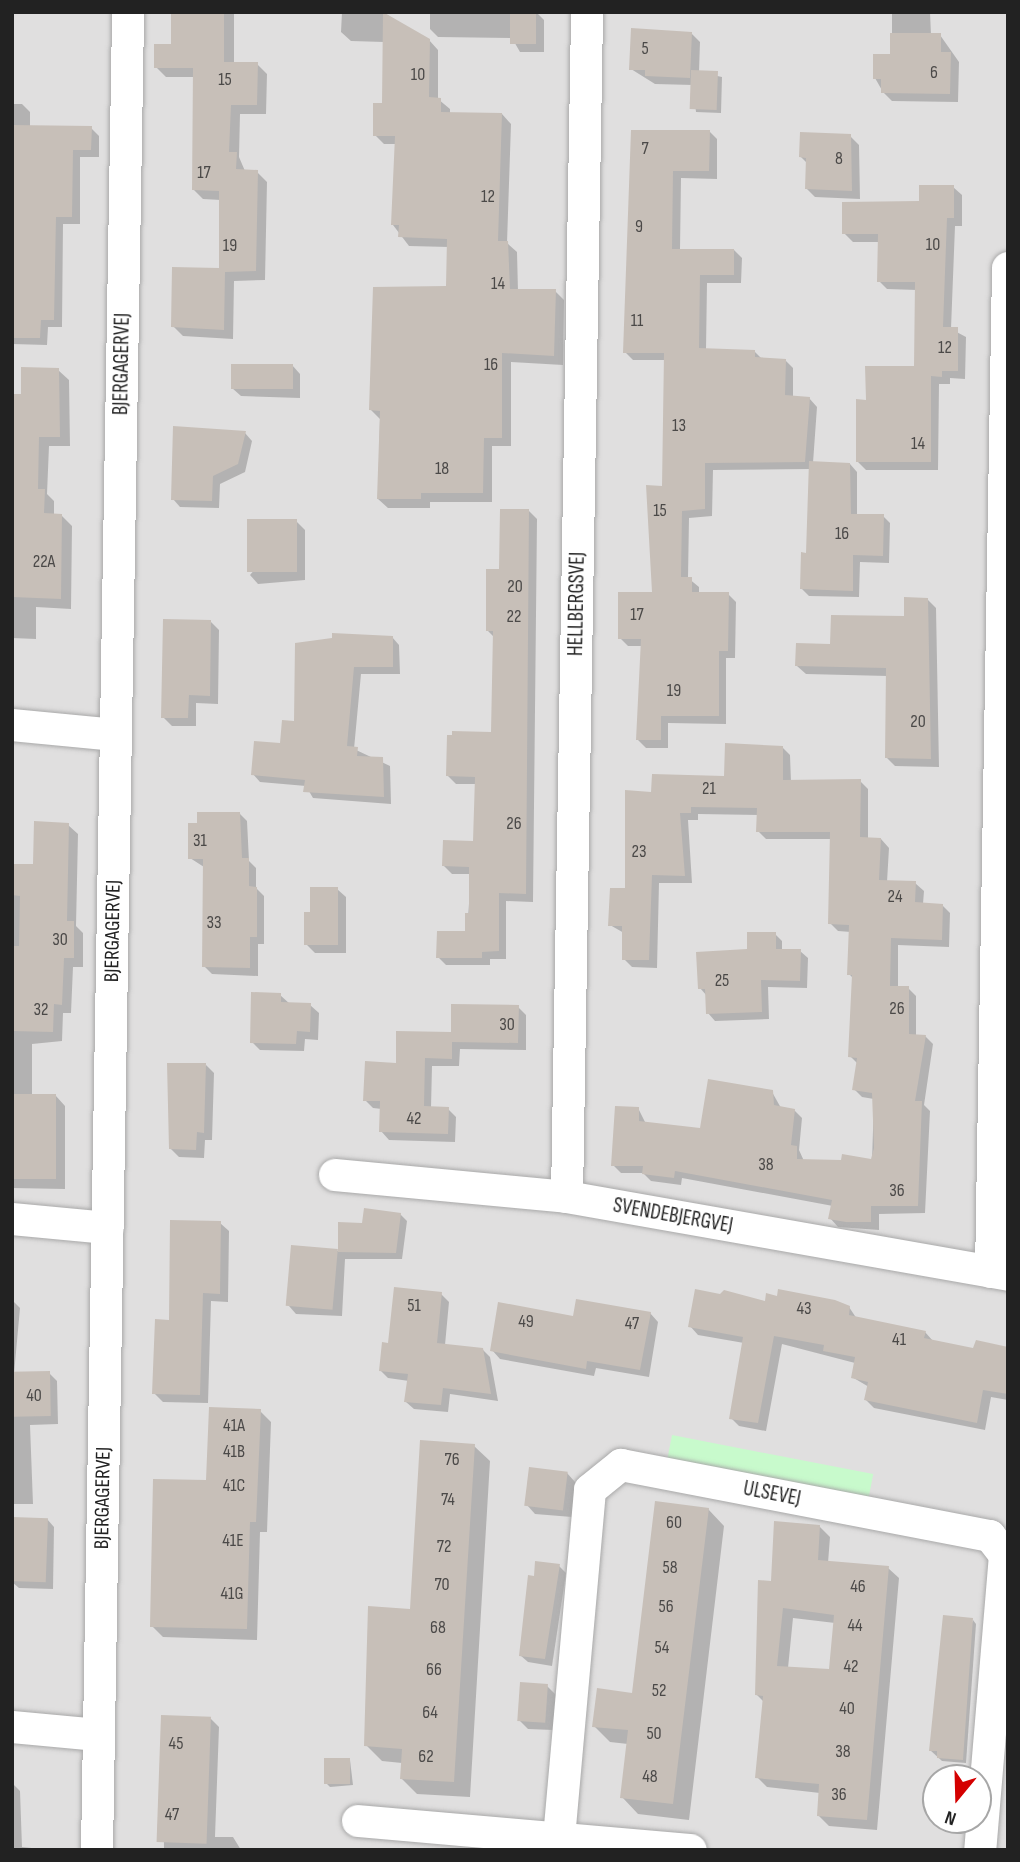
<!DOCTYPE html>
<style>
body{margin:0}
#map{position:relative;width:1020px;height:1862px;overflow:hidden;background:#f2efe9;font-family:"Sofia Sans Condensed",sans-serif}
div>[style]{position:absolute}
.residential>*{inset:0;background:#e0dfdf}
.park>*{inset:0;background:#c8facc;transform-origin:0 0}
.shadow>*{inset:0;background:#0003}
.building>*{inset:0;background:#c7bfb8;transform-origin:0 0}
.roads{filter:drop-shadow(0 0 2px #a9a9a9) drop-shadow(0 0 2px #a9a9a9)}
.minor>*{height:32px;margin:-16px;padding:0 16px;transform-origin:16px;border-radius:16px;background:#fff}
span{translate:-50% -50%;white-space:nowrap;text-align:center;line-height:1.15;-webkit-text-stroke:5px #fff;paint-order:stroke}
.number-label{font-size:18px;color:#4b4948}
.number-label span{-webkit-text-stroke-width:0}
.street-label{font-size:21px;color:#222}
.frame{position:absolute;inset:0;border:14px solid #222;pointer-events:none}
.north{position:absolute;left:922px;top:1764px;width:70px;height:70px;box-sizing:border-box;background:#fff;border:2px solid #a7a7a7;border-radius:50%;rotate:199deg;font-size:19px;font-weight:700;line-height:28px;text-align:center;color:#222}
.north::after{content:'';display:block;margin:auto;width:24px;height:32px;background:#d40000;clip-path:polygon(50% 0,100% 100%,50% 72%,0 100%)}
</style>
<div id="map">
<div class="residential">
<div style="clip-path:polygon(evenodd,12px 12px,1008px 12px,1008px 1850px,12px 1850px,12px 12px,936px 1778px,978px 1778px,978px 1820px,936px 1820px,936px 1778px)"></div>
</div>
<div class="park">
<div style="left:672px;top:1435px;width:205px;height:26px;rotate:11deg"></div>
</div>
<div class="shadow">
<div style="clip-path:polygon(173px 12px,234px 12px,234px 64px,257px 64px,267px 74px,266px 114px,240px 114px,239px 157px,245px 171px,257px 172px,267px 182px,265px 280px,234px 281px,233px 339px,183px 336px,173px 326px,221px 270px,221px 200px,203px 199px,194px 190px,194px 77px,166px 77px,156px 67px,173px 46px)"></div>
<div style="clip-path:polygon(342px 12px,382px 12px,429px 40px,438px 50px,438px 99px,450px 109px,450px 114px,502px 114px,511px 124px,507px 243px,517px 252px,518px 291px,555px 291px,564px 300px,563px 365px,511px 362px,511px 446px,492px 446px,492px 502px,430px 502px,430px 508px,388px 508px,378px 499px,380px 419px,371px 410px,448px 287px,449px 247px,409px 246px,393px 225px,396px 144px,384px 144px,375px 135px,383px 105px,384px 42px,351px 41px,341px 32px)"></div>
<div style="clip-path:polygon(430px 12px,536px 12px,544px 20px,544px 52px,520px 52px,512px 38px,438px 37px,430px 29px)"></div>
<div style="clip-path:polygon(892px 12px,930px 12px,931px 35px,940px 35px,959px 62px,958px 102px,892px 101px,883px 92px,875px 78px,892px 56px)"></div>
<div style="clip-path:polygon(691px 33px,700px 42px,699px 72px,722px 77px,721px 113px,696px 112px,693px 85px,655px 84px,631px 69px)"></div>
<div style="clip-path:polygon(12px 104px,22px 104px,30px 112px,30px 127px,91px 128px,99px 136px,99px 157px,80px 157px,80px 224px,63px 224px,62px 327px,48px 327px,47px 345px,12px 344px)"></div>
<div style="clip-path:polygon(709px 131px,717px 139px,717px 179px,681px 178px,680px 250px,734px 250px,742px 258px,741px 283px,707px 283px,706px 350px,754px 351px,762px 359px,785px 360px,793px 368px,793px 398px,809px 398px,817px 407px,813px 463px,850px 464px,857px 472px,857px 515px,883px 516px,890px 523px,889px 563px,860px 562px,859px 597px,809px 596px,802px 589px,808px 554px,810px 469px,713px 470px,712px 516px,689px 518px,688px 578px,699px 587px,699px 594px,728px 594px,736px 602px,735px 658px,726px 658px,726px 724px,668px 723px,668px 748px,646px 748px,638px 740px,643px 646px,628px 646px,620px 638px,653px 594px,648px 487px,664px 487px,666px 360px,633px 360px,625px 352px,632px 132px)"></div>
<div style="clip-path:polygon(850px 136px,859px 145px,860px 199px,815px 197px,806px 188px,808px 164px,801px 157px)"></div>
<div style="clip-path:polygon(953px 187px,962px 195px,962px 226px,955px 226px,951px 329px,966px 337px,965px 379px,950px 378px,950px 384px,939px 384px,938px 470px,866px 470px,858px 462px,867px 401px,916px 368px,917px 290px,887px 289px,879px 281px,879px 242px,853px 242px,844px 233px)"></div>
<div style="clip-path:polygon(292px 365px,300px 374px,300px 398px,241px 396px,232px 388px)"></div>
<div style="clip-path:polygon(58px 370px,69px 380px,70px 446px,49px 446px,47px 494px,54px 501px,54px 515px,62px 516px,72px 526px,71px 609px,36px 607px,36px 639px,12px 638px,12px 396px,23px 396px)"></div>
<div style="clip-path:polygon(245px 433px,252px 441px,245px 472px,220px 484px,219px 508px,180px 507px,173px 499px)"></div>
<div style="clip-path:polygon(529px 511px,537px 519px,533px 902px,506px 901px,506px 959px,490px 959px,490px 965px,446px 965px,438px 957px,467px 933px,471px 874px,452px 874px,444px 866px,475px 842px,476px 784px,456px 784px,448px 776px,492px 733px,495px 638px,488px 631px,501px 571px)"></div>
<div style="clip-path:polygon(296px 521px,305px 530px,305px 580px,258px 584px,250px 575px)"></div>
<div style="clip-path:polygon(928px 600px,936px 608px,939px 767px,895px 766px,887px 758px,888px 676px,806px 674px,797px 666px,832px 646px,906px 618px)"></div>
<div style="clip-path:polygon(211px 622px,219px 630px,218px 704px,196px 703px,196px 726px,172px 726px,163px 717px)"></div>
<div style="clip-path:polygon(392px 637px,399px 645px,400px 674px,361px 674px,354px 749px,390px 766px,391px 804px,313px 798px,306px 786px,260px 782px,253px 774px,281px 745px,296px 723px,297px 645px)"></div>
<div style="clip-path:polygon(782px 747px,790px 755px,791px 782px,860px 781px,868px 789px,868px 839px,881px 839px,889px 848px,887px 882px,915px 883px,924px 891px,923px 904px,942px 905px,950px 913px,949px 947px,898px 945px,898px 988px,908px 988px,916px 996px,916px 1036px,925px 1036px,933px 1044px,924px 1105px,930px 1111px,925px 1213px,879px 1214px,879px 1230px,838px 1227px,830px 1218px,833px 1206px,682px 1178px,681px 1185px,651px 1181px,643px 1173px,621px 1173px,613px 1165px,638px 1108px,646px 1124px,701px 1130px,772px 1092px,781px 1108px,794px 1110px,802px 1118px,799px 1150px,804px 1161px,872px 1161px,874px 1099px,862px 1097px,854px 1089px,858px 1064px,850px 1056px,854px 979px,849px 974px,851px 932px,838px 931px,830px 923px,832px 839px,766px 839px,758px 831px,759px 815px,698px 814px,698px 820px,688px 820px,692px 883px,659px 883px,657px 968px,632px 967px,624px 959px,624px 933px,610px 925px,627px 890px,653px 794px,726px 778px)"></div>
<div style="clip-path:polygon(239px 813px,247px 821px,249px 861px,256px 868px,256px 888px,264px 896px,264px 944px,258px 944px,258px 976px,212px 974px,204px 966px,204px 867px,190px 858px,199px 824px)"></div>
<div style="clip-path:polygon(68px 825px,78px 834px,76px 926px,83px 933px,83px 967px,73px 967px,71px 1013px,63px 1013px,62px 1041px,32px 1044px,32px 1096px,56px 1096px,65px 1106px,65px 1189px,12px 1188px,12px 865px,35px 866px)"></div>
<div style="clip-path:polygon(337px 889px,346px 897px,346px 953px,315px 953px,306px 944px,311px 914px)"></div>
<div style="clip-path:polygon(775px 934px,782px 941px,782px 950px,800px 951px,808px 958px,807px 988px,768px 987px,769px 1019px,715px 1021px,708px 1013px,707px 996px,700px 988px)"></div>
<div style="clip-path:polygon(280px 995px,290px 1004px,310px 1005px,319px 1013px,318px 1040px,305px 1039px,304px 1051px,260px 1050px,252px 1042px)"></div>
<div style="clip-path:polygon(518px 1007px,526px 1015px,526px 1050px,460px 1049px,459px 1066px,432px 1066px,431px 1108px,448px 1109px,456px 1117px,455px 1142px,389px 1140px,381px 1131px,382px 1109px,373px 1108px,365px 1100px,397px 1064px)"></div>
<div style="clip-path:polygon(206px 1065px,214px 1073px,212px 1140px,205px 1140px,204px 1158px,179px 1157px,170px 1148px)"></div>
<div style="clip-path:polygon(400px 1214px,407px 1221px,402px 1259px,345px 1259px,342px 1316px,296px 1314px,289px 1306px,292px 1246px,340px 1251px,364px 1225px)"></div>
<div style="clip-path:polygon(220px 1223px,229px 1231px,228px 1302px,211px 1301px,208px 1403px,163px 1402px,154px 1393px,170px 1322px)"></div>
<div style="clip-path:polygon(441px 1294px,449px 1302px,445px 1345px,482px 1349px,490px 1357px,498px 1401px,450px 1394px,448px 1412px,414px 1409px,406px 1402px,409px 1381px,388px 1378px,381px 1371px,390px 1345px)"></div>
<div style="clip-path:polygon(12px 1300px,20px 1308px,14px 1374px,49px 1373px,57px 1381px,58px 1424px,30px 1425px,33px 1504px,12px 1504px)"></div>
<div style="clip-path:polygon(766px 1304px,849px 1307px,857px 1319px,925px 1332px,933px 1341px,974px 1351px,1008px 1349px,1008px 1400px,991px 1397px,985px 1430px,874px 1408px,866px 1400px,869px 1387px,852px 1377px,855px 1363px,782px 1344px,766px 1431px,739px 1426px,731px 1418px,744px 1343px,698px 1335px,690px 1326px)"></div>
<div style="clip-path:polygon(650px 1313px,658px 1322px,649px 1377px,596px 1368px,594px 1376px,500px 1359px,492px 1350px,575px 1318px)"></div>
<div style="clip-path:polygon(260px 1411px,271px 1422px,267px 1532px,260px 1532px,257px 1640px,163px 1637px,152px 1626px,208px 1481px)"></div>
<div style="clip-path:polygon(474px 1446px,490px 1461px,470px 1797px,417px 1794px,401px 1778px,402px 1763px,382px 1761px,366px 1745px)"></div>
<div style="clip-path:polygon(567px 1473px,575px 1482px,572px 1517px,535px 1514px,527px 1505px)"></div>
<div style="clip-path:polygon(708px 1509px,724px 1526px,689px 1820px,638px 1814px,622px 1797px,628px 1744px,610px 1742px,594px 1726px,634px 1695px)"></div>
<div style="clip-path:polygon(12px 1519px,47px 1519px,54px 1527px,53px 1589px,19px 1588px,12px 1582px)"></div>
<div style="clip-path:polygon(evenodd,819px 1526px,830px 1537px,828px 1563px,888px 1568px,899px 1578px,877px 1830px,829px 1826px,818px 1815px,820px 1793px,767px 1787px,757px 1777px,764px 1702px,756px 1694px,773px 1583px,819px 1526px,793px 1618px,835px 1623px,831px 1671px,788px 1668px,793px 1618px)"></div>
<div style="clip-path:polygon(559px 1566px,566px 1573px,552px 1666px,528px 1662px,520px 1655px,535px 1577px)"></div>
<div style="clip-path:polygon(973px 1620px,976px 1624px,966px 1763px,942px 1761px,930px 1750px)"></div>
<div style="clip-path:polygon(547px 1686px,556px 1695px,553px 1730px,528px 1729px,519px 1720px)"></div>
<div style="clip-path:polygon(163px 1717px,211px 1719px,219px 1727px,215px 1837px,233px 1837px,241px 1850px,164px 1850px)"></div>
<div style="clip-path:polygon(350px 1760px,353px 1785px,330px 1787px,326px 1783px)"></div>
<div style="clip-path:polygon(12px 1783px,20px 1791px,22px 1847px,51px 1850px,12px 1850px)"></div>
</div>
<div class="building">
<div style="clip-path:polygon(171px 12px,224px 12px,224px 62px,258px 62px,257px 105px,231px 105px,229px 152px,237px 152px,236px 169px,258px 170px,256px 271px,225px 272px,224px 330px,171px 327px,172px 267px,219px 268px,219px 191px,192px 190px,193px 68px,154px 68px,154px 44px,171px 44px)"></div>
<div style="clip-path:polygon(383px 12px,430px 39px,429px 97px,441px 98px,441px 112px,502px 113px,498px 241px,508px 241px,510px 289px,556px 289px,554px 356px,502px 353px,502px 438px,484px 438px,483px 493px,421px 493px,421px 499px,377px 499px,380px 411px,369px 410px,373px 287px,446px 286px,447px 239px,398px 237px,399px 225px,391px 225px,395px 136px,373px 136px,373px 103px,382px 103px)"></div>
<div style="left:510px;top:12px;width:26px;height:32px"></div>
<div style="clip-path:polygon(631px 28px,692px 32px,690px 78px,645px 76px,645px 70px,629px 70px)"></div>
<div style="clip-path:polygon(890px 33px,941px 33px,941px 52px,951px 52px,950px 94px,881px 93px,881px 79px,873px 79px,873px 54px,890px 54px)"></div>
<div style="left:691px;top:70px;width:27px;height:39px;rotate:2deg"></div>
<div style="clip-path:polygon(12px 125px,92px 126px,91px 150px,73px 150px,72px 217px,56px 217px,54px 320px,41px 320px,40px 338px,12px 338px)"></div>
<div style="clip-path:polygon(631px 130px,710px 130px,709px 171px,673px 171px,672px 249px,734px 249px,734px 275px,700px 275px,699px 348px,755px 350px,755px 357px,786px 359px,785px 395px,810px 397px,805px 462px,705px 463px,705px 509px,682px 511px,681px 577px,692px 577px,692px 592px,729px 592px,728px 651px,719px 651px,719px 716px,661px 716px,661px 740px,636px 740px,641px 639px,618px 639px,618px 592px,652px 592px,646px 485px,662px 486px,664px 353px,623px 353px)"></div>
<div style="clip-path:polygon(800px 132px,851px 134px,852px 191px,805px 189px,806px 158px,799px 157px)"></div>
<div style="clip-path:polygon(919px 185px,954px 185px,954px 218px,947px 218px,943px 327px,958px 327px,958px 371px,942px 371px,942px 377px,931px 376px,931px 462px,856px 462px,856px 399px,866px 400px,865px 366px,914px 366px,915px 282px,877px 282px,878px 234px,842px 234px,842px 202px,919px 201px)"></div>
<div style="left:231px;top:364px;width:62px;height:25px"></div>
<div style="clip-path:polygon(21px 367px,59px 368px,60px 437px,39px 437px,38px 489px,45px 489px,44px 513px,62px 514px,61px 599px,12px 597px,12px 394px,21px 394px)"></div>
<div style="clip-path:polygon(173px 426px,246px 431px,238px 464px,213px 476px,212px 501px,171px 500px)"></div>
<div style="clip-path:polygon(809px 461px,850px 463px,851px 514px,884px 514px,883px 556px,853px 555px,853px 591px,800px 589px,801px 552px,806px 553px)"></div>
<div style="clip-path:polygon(500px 509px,529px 509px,526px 894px,499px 893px,499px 951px,482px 952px,482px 958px,436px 958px,437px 931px,465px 931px,465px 913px,469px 913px,469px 867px,442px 866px,443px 840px,473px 841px,475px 777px,446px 776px,447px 735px,452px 735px,452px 731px,491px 732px,493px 631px,486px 631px,486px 569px,499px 569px)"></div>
<div style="left:297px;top:519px;width:53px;height:50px;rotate:90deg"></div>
<div style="clip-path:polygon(904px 597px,928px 598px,931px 759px,885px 758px,886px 668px,795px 666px,796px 643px,830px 644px,831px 615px,904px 616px)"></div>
<div style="clip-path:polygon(163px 619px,211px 620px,210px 696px,189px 695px,188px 718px,161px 718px)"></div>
<div style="clip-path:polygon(332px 633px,393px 636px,393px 667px,354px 667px,347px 746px,358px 747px,357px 756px,383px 757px,384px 797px,303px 792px,305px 780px,251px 775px,254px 741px,280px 743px,282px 720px,294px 721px,295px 643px,332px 638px)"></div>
<div style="clip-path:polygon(725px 743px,783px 746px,783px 780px,861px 779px,860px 837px,881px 838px,879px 880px,916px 881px,915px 902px,943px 904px,942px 940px,891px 938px,890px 986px,909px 986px,909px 1034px,926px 1035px,915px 1101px,922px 1101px,918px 1206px,871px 1206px,871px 1222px,846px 1222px,828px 1219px,832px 1200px,675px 1171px,674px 1178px,642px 1174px,643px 1166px,611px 1166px,615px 1106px,639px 1107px,639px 1121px,700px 1128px,708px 1079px,773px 1090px,774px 1105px,795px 1109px,791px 1145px,797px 1146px,797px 1159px,841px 1160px,842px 1154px,871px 1159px,874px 1148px,872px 1093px,852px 1090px,857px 1058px,848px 1057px,852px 975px,847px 975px,849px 925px,828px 924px,830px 832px,756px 832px,757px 808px,691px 807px,691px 813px,680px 813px,685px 876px,652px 875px,649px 960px,622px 960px,622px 926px,608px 926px,610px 888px,625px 888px,625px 790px,651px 792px,652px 774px,724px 776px)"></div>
<div style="clip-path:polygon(197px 812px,240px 812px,242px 858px,249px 858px,249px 886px,257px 887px,257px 937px,250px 937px,250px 968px,202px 967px,203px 859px,188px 859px,188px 823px,197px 823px)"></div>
<div style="clip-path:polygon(34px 821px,69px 823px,67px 921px,74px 921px,74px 958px,64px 958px,62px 1005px,54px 1004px,53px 1032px,12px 1031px,12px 946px,19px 946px,20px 896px,12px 895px,12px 864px,33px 864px)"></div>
<div style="clip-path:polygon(310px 887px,338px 887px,338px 945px,304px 945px,304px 912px,310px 912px)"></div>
<div style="clip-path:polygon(747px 932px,776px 932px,776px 949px,801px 949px,800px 981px,761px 980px,762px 1012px,706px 1014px,705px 989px,698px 989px,696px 952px,747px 949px)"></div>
<div style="clip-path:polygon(251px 992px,281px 993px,281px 1002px,311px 1003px,310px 1032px,297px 1031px,296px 1044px,250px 1043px)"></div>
<div style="clip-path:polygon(451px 1004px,519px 1005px,518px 1043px,452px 1042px,452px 1059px,425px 1058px,424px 1106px,449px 1107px,448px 1134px,379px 1132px,380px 1101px,363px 1101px,365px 1061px,396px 1063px,396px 1031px,451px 1032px)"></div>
<div style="clip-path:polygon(167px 1063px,206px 1063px,204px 1133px,197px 1132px,196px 1150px,169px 1149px)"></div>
<div style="left:12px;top:1094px;width:44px;height:85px"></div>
<div style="clip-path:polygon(364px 1208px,401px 1213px,396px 1253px,338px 1252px,338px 1222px,362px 1223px)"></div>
<div style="clip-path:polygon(170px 1220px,221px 1221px,220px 1294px,203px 1293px,200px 1395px,152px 1394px,155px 1319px,169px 1320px)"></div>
<div style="left:291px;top:1245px;width:47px;height:61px;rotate:5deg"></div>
<div style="clip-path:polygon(394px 1287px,442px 1292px,437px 1343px,483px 1348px,491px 1394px,443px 1388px,441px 1405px,404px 1402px,408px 1374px,379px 1371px,382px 1342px,388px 1343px)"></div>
<div style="clip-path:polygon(695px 1289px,720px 1294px,724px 1290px,765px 1301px,766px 1293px,777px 1296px,778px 1289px,835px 1300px,850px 1306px,849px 1315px,926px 1331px,924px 1338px,973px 1348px,976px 1340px,1008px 1347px,1008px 1394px,983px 1390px,977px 1423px,864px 1400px,868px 1382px,851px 1378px,855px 1357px,823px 1351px,824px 1345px,774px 1336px,758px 1423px,729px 1419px,743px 1337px,688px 1327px)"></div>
<div style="clip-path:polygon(576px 1299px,651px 1312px,640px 1370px,587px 1361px,586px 1369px,490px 1351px,498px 1302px,573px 1316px)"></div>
<div style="left:50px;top:1371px;width:45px;height:38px;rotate:89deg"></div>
<div style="clip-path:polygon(209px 1407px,261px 1409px,256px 1522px,250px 1522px,247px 1629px,150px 1627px,153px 1479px,206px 1480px)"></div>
<div style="clip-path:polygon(420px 1440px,475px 1444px,454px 1782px,400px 1779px,402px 1749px,364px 1746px,368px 1606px,410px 1609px)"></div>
<div style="left:529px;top:1467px;width:39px;height:39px;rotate:7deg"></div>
<div style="clip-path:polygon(655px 1501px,709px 1508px,673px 1804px,620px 1798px,628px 1730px,592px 1727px,597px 1688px,632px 1693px)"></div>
<div style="left:12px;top:1517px;width:36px;height:64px;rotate:2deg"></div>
<div style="clip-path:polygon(evenodd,774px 1521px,820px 1525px,818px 1560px,889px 1566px,867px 1820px,817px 1816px,819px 1784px,755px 1778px,763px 1696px,755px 1695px,758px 1580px,771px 1581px,774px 1521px,783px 1608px,834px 1615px,829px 1669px,777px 1666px,783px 1608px)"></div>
<div style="clip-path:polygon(535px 1561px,560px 1564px,545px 1659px,519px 1656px,528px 1575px,534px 1576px)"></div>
<div style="clip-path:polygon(943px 1615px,973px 1618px,963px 1760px,937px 1758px,937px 1751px,929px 1751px)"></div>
<div style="left:520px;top:1682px;width:28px;height:39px;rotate:4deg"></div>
<div style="left:161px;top:1715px;width:50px;height:127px;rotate:2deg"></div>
<div style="left:324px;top:1758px;width:26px;height:26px"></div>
</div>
<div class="roads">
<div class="minor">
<div style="left:12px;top:725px;width:104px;rotate:5.5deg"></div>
<div style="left:335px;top:1175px;width:233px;rotate:5.4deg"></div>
<div style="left:567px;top:1197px;width:448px;rotate:10deg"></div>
<div style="left:567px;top:1197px;width:1185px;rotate:-89.03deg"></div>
<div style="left:12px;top:1219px;width:96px;rotate:5.4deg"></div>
<div style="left:991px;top:1272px;width:1004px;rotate:-89.03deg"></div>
<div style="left:12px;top:1727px;width:87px;rotate:5.3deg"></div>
<div style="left:358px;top:1821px;width:334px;rotate:5deg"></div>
<div style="left:559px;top:1838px;width:349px;rotate:-84.9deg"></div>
<div style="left:590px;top:1490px;width:40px;rotate:-39deg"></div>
<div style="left:621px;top:1465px;width:376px;rotate:10.9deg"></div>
<div style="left:990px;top:1536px;width:24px;rotate:52deg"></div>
<div style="left:1005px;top:1555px;width:296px;rotate:94.8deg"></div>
<div style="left:97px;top:1850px;width:1838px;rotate:-89.03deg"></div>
</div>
</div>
<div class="number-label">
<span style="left:645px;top:49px">5</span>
<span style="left:934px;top:73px">6</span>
<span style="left:418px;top:75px">10</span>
<span style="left:225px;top:80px">15</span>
<span style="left:645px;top:149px">7</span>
<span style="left:839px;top:159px">8</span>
<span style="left:204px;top:173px">17</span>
<span style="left:488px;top:197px">12</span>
<span style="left:639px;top:227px">9</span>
<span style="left:933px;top:245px">10</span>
<span style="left:230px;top:246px">19</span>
<span style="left:498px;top:284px">14</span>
<span style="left:637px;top:321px">11</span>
<span style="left:945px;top:348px">12</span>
<span style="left:491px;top:365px">16</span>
<span style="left:679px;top:426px">13</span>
<span style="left:918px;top:444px">14</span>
<span style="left:442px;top:469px">18</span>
<span style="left:660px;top:511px">15</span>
<span style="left:842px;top:534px">16</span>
<span style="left:44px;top:562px">22A</span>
<span style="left:515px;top:587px">20</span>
<span style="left:637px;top:615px">17</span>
<span style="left:514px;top:617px">22</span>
<span style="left:674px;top:691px">19</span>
<span style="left:918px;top:722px">20</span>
<span style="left:709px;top:789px">21</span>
<span style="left:514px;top:824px">26</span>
<span style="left:200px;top:841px">31</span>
<span style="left:639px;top:852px">23</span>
<span style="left:895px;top:897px">24</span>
<span style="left:214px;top:923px">33</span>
<span style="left:60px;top:940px">30</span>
<span style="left:722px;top:981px">25</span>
<span style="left:897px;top:1009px">26</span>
<span style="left:41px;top:1010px">32</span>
<span style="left:507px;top:1025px">30</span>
<span style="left:414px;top:1119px">42</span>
<span style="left:766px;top:1165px">38</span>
<span style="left:897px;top:1191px">36</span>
<span style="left:414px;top:1306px">51</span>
<span style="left:804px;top:1309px">43</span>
<span style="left:526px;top:1322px">49</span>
<span style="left:632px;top:1324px">47</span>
<span style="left:899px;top:1340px">41</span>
<span style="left:34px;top:1396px">40</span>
<span style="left:234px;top:1426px">41A</span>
<span style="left:234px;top:1452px">41B</span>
<span style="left:452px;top:1460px">76</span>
<span style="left:234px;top:1486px">41C</span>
<span style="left:448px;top:1500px">74</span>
<span style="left:674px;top:1523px">60</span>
<span style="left:233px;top:1541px">41E</span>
<span style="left:444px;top:1547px">72</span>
<span style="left:670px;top:1568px">58</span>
<span style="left:442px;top:1585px">70</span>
<span style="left:858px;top:1587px">46</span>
<span style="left:232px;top:1594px">41G</span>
<span style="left:666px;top:1607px">56</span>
<span style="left:855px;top:1626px">44</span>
<span style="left:438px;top:1628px">68</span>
<span style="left:662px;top:1648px">54</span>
<span style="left:851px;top:1667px">42</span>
<span style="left:434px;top:1670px">66</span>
<span style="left:659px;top:1691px">52</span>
<span style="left:847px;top:1709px">40</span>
<span style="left:430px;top:1713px">64</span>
<span style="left:654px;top:1734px">50</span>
<span style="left:176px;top:1744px">45</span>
<span style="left:843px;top:1752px">38</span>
<span style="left:426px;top:1757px">62</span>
<span style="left:650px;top:1777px">48</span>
<span style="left:839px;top:1795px">36</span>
<span style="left:172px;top:1815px">47</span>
</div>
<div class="street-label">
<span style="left:122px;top:364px;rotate:-89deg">BJERGAGERVEJ</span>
<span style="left:577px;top:604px;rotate:-89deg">HELLBERGSVEJ</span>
<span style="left:113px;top:931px;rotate:-89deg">BJERGAGERVEJ</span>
<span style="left:673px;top:1216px;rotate:10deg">SVENDEBJERGVEJ</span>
<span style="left:772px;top:1494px;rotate:11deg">ULSEVEJ</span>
<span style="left:103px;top:1498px;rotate:-89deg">BJERGAGERVEJ</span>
</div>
<div class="frame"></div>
<div class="north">N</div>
</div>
